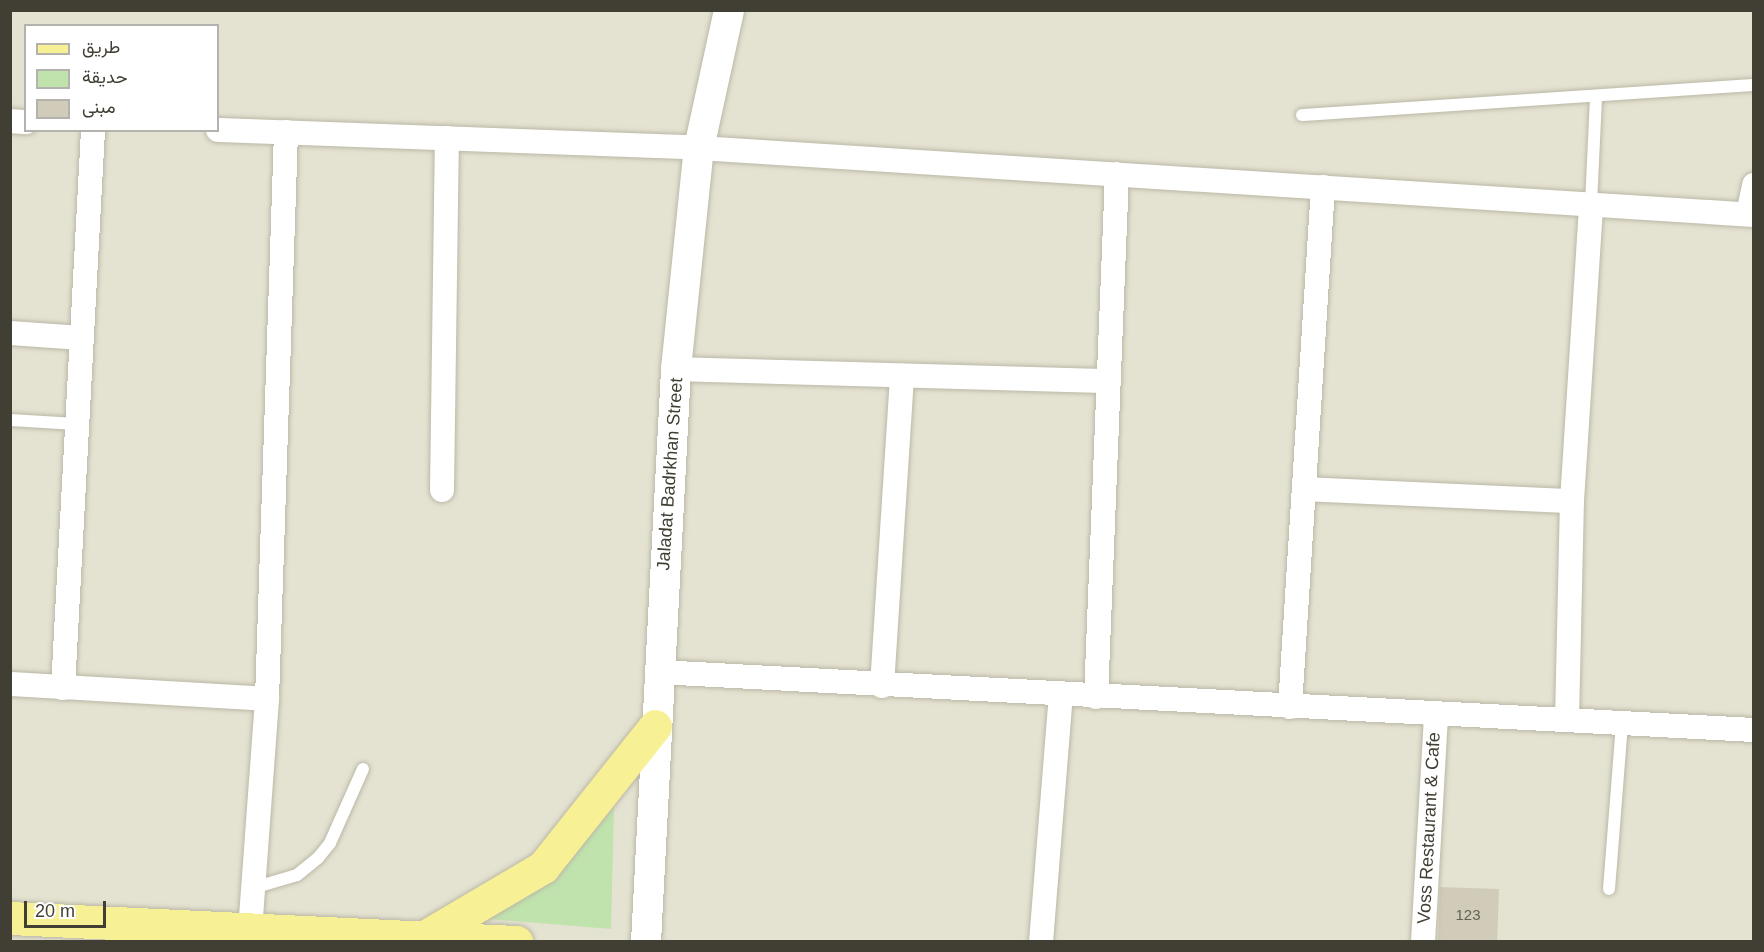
<!DOCTYPE html>
<meta charset="utf-8">
<style>
body{margin:0}
#map{position:relative;width:1764px;height:952px;overflow:hidden;background:#f0efe3;font-family:Helvetica,Vazirmatn,sans-serif}
div>[style]{position:absolute}
.residential>*{inset:0;background:#e4e2d1}
.green>*{inset:0;background:#c0e3ad}
.building>*{inset:0;background:#d1ccb9;transform-origin:0 0}
.roads{filter:drop-shadow(0 0 2px #bbb8a6) drop-shadow(0 0 2px #bbb8a6)}
.service>*{height:12px;margin:-6px;padding:0 6px;transform-origin:6px;border-radius:6px;background:#fff}
.minor>*{height:24px;margin:-12px;padding:0 12px;transform-origin:12px;border-radius:12px;background:#fff}
.tertiary>*{height:30px;margin:-15px;padding:0 15px;transform-origin:15px;border-radius:15px;background:#fff}
.primary>*{height:33px;margin:-16.5px;padding:0 16.5px;transform-origin:16.5px;border-radius:16.5px;background:#f8f094}
span{translate:-50% -50%;white-space:nowrap;text-align:center;line-height:1.15;-webkit-text-stroke:4.5px #fff;paint-order:stroke}
.number-label{font-size:15px;color:#656254}
.number-label span{-webkit-text-stroke-width:0}
.street-label{font-size:18px;color:#413f33}
.frame{position:absolute;inset:0;border:12px solid #413f33;pointer-events:none}
.legend{position:absolute;left:24px;top:24px;width:195px;height:108px;box-sizing:border-box;background:#fff;border:2px solid #b3b2ad;margin:0;padding:8px 10px;list-style:none;font-size:18px;color:#413f33}
.legend li{display:flex;align-items:center;gap:12px;height:30px}
.legend b{width:30px;border:2px solid #b3b2ad}
.scale{position:absolute;left:24px;top:901px;width:82px;height:27px;box-sizing:border-box;border:3px solid #413f33;border-top:0;padding-left:8px;font-size:18px;line-height:21px;white-space:nowrap;color:#413f33;-webkit-text-stroke:4px #fff;paint-order:stroke}
</style>
<div id="map">
<div class="residential">
<div style="clip-path:polygon(evenodd,11px 11px,1753px 11px,1753px 941px,11px 941px,11px 11px,26px 26px,218px 26px,218px 130px,26px 130px,26px 26px)"></div>
</div>
<div class="green">
<div style="clip-path:polygon(614px 807px,611px 929px,477px 918px,525px 897px,562px 870px)"></div>
</div>
<div class="building">
<div style="left:1440px;top:887px;width:59px;height:55px;rotate:2deg"></div>
</div>
<div class="roads">
<div class="service">
<div style="left:1302px;top:115px;width:453px;rotate:-3.8deg"></div>
<div style="left:1591px;top:204px;width:108px;rotate:-87.3deg"></div>
<div style="left:10px;top:420px;width:67px;rotate:3.4deg"></div>
<div style="left:253px;top:888px;width:46px;rotate:-16.5deg"></div>
<div style="left:297px;top:875px;width:27px;rotate:-39deg"></div>
<div style="left:318px;top:858px;width:19px;rotate:-51deg"></div>
<div style="left:330px;top:843px;width:81px;rotate:-66deg"></div>
<div style="left:1609px;top:889px;width:167px;rotate:-85.5deg"></div>
</div>
<div class="minor">
<div style="left:10px;top:121px;width:16px;rotate:4deg"></div>
<div style="left:218px;top:130px;width:481px;rotate:2.1deg"></div>
<div style="left:699px;top:148px;width:1057px;rotate:3.63deg"></div>
<div style="left:1748px;top:214px;width:30px;rotate:-78deg"></div>
<div style="left:10px;top:333px;width:72px;rotate:4deg"></div>
<div style="left:676px;top:369px;width:433px;rotate:1.6deg"></div>
<div style="left:1304px;top:489px;width:268px;rotate:2.6deg"></div>
<div style="left:442px;top:490px;width:352px;rotate:-89.2deg"></div>
<div style="left:658px;top:672px;width:1098px;rotate:3.03deg"></div>
<div style="left:10px;top:684px;width:257px;rotate:3.3deg"></div>
<div style="left:882px;top:686px;width:311px;rotate:-86.3deg"></div>
<div style="left:63px;top:688px;width:559px;rotate:-86.92deg"></div>
<div style="left:1096px;top:697px;width:523px;rotate:-87.7deg"></div>
<div style="left:1290px;top:707px;width:521px;rotate:-86.37deg"></div>
<div style="left:1567px;top:720px;width:219px;rotate:-88.7deg"></div>
<div style="left:1572px;top:501px;width:298px;rotate:-86.3deg"></div>
<div style="left:250px;top:931px;width:233px;rotate:-85.8deg"></div>
<div style="left:267px;top:699px;width:567px;rotate:-88.08deg"></div>
<div style="left:1041px;top:942px;width:248px;rotate:-85.4deg"></div>
<div style="left:1423px;top:942px;width:228px;rotate:-86.7deg"></div>
</div>
<div class="tertiary">
<div style="left:646px;top:942px;width:574px;rotate:-87deg"></div>
<div style="left:676px;top:369px;width:222px;rotate:-84.1deg"></div>
<div style="left:699px;top:148px;width:141px;rotate:-77.7deg"></div>
</div>
<div class="primary">
<div style="left:10px;top:918px;width:507px;rotate:2.72deg"></div>
<div style="left:421px;top:939px;width:142px;rotate:-30.5deg"></div>
<div style="left:543px;top:867px;width:180px;rotate:-51.5deg"></div>
</div>
</div>
<div class="number-label">
<span style="left:1468px;top:915px">123</span>
</div>
<div class="street-label">
<span style="left:670px;top:474px;rotate:-86deg">Jaladat Badrkhan Street</span>
<span style="left:1429px;top:828px;rotate:-87deg">Voss Restaurant &amp; Cafe</span>
</div>
<div class="frame"></div>
<ul class="legend">
<li><b style="height:8px;background:#f8f094"></b>طريق</li>
<li><b style="height:16px;background:#c0e3ad"></b>حديقة</li>
<li><b style="height:16px;background:#d1ccb9"></b>مبنى</li>
</ul>
<div class="scale">20 m</div>
</div>
